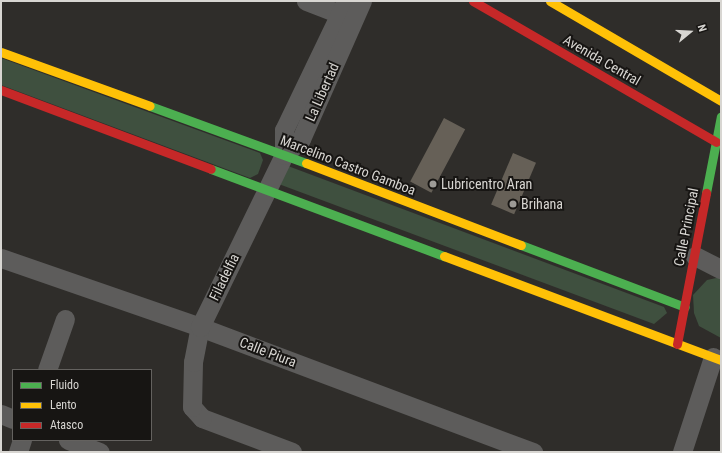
<!DOCTYPE html>
<style>
body{margin:0}
#map{position:relative;width:722px;height:453px;overflow:hidden;background:#2f2d2a;font-family:"Roboto Condensed",sans-serif}
div>[style]{position:absolute}
.green>*{inset:0;background:#3f503f}
.building>*{inset:0;background:#666057;transform-origin:0 0}
.street>*{height:19px;margin:-9.5px;padding:0 9.5px;transform-origin:9.5px;border-radius:9.5px;background:#5d5c5b}
.fast>*{height:9px;margin:-4.5px;padding:0 4.5px;transform-origin:4.5px;border-radius:4.5px;background:#4caf50}
.slow>*{height:9px;margin:-4.5px;padding:0 4.5px;transform-origin:4.5px;border-radius:4.5px;background:#ffc107}
.jam>*{height:9px;margin:-4.5px;padding:0 4.5px;transform-origin:4.5px;border-radius:4.5px;background:#c62828}
.dots>*{width:11px;height:11px;translate:-50% -50%;box-sizing:border-box;border:2px solid #171513;border-radius:50%}
span{translate:-50% -50%;white-space:nowrap;text-align:center;line-height:1.15;-webkit-text-stroke:4px #171513;paint-order:stroke}
.street-label{font-size:14px;color:#d8d6d2}
.poi-label{font-size:14px;color:#d8d6d2}
.left{translate:0 -50%;text-align:left}
.frame{position:absolute;inset:0;border:2px solid #d8d6d2;pointer-events:none}
.legend{position:absolute;left:12px;top:369px;width:140px;height:72px;box-sizing:border-box;background:#171513;border:1px solid #64625f;margin:0;padding:5px 7px;list-style:none;font-size:12px;color:#d8d6d2}
.legend li{display:flex;align-items:center;gap:8px;height:20px}
.legend b{width:20px;border:1px solid #64625f}
.north{position:absolute;left:670px;top:12px;width:40px;height:40px;-webkit-text-stroke:3px #171513;paint-order:stroke;rotate:72deg;font-size:11px;font-weight:700;line-height:16px;text-align:center;color:#d8d6d2}
.north::after{content:'';display:block;margin:auto;width:14px;height:18px;background:#d8d6d2;clip-path:polygon(50% 0,100% 100%,50% 72%,0 100%)}
</style>
<div id="map">
<div class="green">
<div style="clip-path:polygon(1px 58px,260px 153px,263px 160px,258px 174px,250px 178px,1px 85px)"></div>
<div style="clip-path:polygon(288px 166px,664px 307px,667px 313px,654px 324px,276px 183px)"></div>
<div style="clip-path:polygon(721px 277px,721px 338px,699px 326px,694px 313px,693px 295px,707px 280px)"></div>
</div>
<div class="building">
<div style="left:444px;top:118px;width:24px;height:72px;rotate:28deg"></div>
<div style="left:513px;top:153px;width:25px;height:56px;rotate:23deg"></div>
</div>
<div class="street">
<div style="left:306px;top:1px;width:36px;rotate:21deg"></div>
<div style="left:284px;top:155px;width:25px;rotate:-90deg"></div>
<div style="left:284px;top:130px;width:143px;rotate:-64.3deg"></div>
<div style="left:695px;top:256px;width:29px;rotate:27deg"></div>
<div style="left:1px;top:258px;width:211px;rotate:19.1deg"></div>
<div style="left:200px;top:327px;width:356px;rotate:20.6deg"></div>
<div style="left:47px;top:370px;width:54px;rotate:-70.6deg"></div>
<div style="left:1px;top:414px;width:13px;rotate:23deg"></div>
<div style="left:68px;top:440px;width:34px;rotate:21deg"></div>
<div style="left:18px;top:452px;width:13px;rotate:-72deg"></div>
<div style="left:292px;top:452px;width:96px;rotate:-159.3deg"></div>
<div style="left:202px;top:418px;width:15px;rotate:-132deg"></div>
<div style="left:192px;top:407px;width:45px;rotate:-88.7deg"></div>
<div style="left:193px;top:362px;width:36px;rotate:-79deg"></div>
<div style="left:200px;top:327px;width:191px;rotate:-64deg"></div>
<div style="left:284px;top:155px;width:23px;rotate:-43deg"></div>
<div style="left:301px;top:139px;width:151px;rotate:-66.2deg"></div>
<div style="left:682px;top:452px;width:100px;rotate:-71.9deg"></div>
</div>
<div class="fast">
<div style="left:150px;top:106px;width:166px;rotate:20.1deg"></div>
<div style="left:211px;top:169px;width:249px;rotate:20.5deg"></div>
<div style="left:706px;top:193px;width:78px;rotate:-79deg"></div>
<div style="left:521px;top:245px;width:175px;rotate:20.7deg"></div>
</div>
<div class="slow">
<div style="left:550px;top:1px;width:198px;rotate:30.3deg"></div>
<div style="left:1px;top:52px;width:158px;rotate:19.9deg"></div>
<div style="left:306px;top:163px;width:230px;rotate:20.9deg"></div>
<div style="left:444px;top:256px;width:296px;rotate:20.6deg"></div>
</div>
<div class="jam">
<div style="left:473px;top:1px;width:281px;rotate:30.1deg"></div>
<div style="left:1px;top:90px;width:224px;rotate:20.6deg"></div>
<div style="left:677px;top:344px;width:154px;rotate:-79.1deg"></div>
</div>
<div class="dots">
<div style="left:433px;top:184px;background:#9d9b97"></div>
<div style="left:513px;top:204px;background:#9d9b97"></div>
</div>
<div class="street-label">
<span style="left:602px;top:60px;rotate:30deg">Avenida Central</span>
<span style="left:322px;top:92px;rotate:-66deg">La Libertad</span>
<span style="left:348px;top:165px;rotate:21deg">Marcelino Castro Gamboa</span>
<span style="left:686px;top:227px;rotate:-79deg">Calle Principal</span>
<span style="left:224px;top:277px;rotate:-64deg">Filadelfia</span>
<span style="left:268px;top:352px;rotate:21deg">Calle Piura</span>
</div>
<div class="poi-label">
<span class="left" style="left:441px;top:184px">Lubricentro Aran</span>
<span class="left" style="left:521px;top:204px">Brihana</span>
</div>
<div class="frame"></div>
<ul class="legend">
<li><b style="height:5px;background:#4caf50"></b>Fluido</li>
<li><b style="height:5px;background:#ffc107"></b>Lento</li>
<li><b style="height:5px;background:#c62828"></b>Atasco</li>
</ul>
<div class="north">N</div>
</div>
